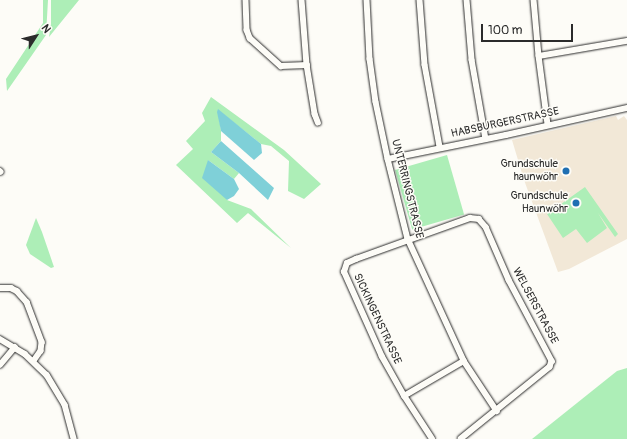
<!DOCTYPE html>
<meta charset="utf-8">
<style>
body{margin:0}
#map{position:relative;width:627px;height:439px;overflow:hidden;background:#fdfcf7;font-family:Pangolin,sans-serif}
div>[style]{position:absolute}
.built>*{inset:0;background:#f2e8d7}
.green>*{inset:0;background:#adeeb7;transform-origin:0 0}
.water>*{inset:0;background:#7fd0d8}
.roads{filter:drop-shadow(0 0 1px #2b2b2b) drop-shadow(0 0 1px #2b2b2b)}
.street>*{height:5.5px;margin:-2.75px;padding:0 2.75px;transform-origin:2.75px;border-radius:2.75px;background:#fdfcf7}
.dots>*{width:11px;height:11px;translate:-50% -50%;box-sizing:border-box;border:2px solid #fdfcf7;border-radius:50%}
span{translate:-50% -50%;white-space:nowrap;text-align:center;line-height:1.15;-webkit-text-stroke:3px #fdfcf7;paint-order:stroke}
.street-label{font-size:11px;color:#2b2b2b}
.poi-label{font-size:11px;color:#2b2b2b}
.right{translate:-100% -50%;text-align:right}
.north{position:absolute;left:16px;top:16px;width:40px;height:40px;-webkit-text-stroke:3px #fdfcf7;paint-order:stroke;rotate:54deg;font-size:11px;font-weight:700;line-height:16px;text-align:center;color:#2b2b2b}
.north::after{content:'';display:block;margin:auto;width:14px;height:18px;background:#2b2b2b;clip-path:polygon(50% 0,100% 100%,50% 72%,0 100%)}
.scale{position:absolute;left:481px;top:24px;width:92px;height:18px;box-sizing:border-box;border:2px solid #2b2b2b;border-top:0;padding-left:5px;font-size:12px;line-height:14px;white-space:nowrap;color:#2b2b2b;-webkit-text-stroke:3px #fdfcf7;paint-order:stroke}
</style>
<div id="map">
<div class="built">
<div style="clip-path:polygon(616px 116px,618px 120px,624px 116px,627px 120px,627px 239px,569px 269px,558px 272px,524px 180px,512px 140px)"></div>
</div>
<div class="green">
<div style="clip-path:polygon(43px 0,48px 0,46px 35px,7px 91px,6px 79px,43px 23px)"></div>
<div style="clip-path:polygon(51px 0,79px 0,49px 37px,51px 24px)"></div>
<div style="clip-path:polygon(211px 97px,284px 150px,321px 184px,304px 199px,288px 191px,289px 161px,271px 146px,261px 144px,218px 110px,221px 131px,221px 141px,211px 152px,239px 173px,234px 179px,208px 160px,227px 200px,251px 209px,291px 248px,248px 213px,237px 223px,176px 165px,193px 149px,186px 141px,205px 121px,202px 113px)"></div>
<div style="left:447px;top:155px;width:62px;height:54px;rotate:74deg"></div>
<div style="clip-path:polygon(585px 187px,618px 234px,615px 237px,598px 213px,607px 228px,587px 243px,576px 229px,563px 238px,547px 214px)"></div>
<div style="clip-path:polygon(36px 218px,42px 232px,54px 267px,51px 268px,30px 254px,26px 245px)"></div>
<div style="clip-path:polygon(627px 368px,627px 439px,532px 439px,617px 371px)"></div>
</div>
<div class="water">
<div style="clip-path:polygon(218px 109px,261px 144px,262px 153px,254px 160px,221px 131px,217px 112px)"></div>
<div style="clip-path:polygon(221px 141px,274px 188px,268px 200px,239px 173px,211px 152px)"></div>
<div style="clip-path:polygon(208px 160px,234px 179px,239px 189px,234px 196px,227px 200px,202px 178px)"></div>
</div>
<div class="roads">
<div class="street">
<div style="left:246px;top:0;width:30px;rotate:88deg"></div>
<div style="left:247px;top:30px;width:9px;rotate:69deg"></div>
<div style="left:250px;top:38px;width:42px;rotate:42.1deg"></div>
<div style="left:281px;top:66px;width:26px;rotate:-2deg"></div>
<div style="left:302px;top:0;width:65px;rotate:85.6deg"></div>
<div style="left:307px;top:65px;width:50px;rotate:80.7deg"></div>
<div style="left:315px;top:114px;width:9px;rotate:69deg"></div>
<div style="left:367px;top:0;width:59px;rotate:87.1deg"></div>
<div style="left:370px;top:59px;width:43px;rotate:82.1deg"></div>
<div style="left:376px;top:102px;width:58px;rotate:78.1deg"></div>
<div style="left:388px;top:159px;width:82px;rotate:76deg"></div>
<div style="left:408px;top:239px;width:134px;rotate:65.3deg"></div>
<div style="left:464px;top:361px;width:60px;rotate:56.6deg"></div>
<div style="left:420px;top:0;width:65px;rotate:85.6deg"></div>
<div style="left:425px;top:65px;width:83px;rotate:79.6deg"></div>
<div style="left:467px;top:0;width:60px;rotate:85.2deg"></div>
<div style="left:472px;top:60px;width:80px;rotate:80deg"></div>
<div style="left:534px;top:0;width:56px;rotate:84.9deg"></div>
<div style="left:539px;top:56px;width:69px;rotate:82.5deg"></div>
<div style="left:539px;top:56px;width:89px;rotate:-9.7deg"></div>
<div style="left:388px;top:159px;width:120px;rotate:-11.5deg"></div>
<div style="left:506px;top:135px;width:124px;rotate:-12.6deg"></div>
<div style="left:0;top:171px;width:1px;rotate:45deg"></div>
<div style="left:0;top:288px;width:11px"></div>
<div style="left:11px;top:288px;width:7px;rotate:27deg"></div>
<div style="left:17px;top:291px;width:15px;rotate:48deg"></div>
<div style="left:27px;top:302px;width:43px;rotate:69.4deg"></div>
<div style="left:42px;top:342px;width:9px;rotate:96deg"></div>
<div style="left:41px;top:351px;width:12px;rotate:125deg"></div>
<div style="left:0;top:339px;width:29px;rotate:31deg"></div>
<div style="left:25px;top:354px;width:30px;rotate:44deg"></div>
<div style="left:47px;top:375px;width:35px;rotate:59deg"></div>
<div style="left:65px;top:405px;width:35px;rotate:75deg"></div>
<div style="left:0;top:365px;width:23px;rotate:-50deg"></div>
<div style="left:404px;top:396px;width:69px;rotate:-30.3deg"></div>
<div style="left:432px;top:439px;width:51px;rotate:-123.1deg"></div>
<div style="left:404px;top:396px;width:45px;rotate:-119.4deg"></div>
<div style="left:382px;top:357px;width:93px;rotate:-114.1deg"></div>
<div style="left:344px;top:272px;width:9px;rotate:-72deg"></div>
<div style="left:347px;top:263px;width:10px;rotate:-24deg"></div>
<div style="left:356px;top:259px;width:121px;rotate:-19.8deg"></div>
<div style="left:470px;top:218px;width:9px;rotate:6deg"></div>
<div style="left:479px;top:219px;width:11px;rotate:49deg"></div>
<div style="left:486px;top:227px;width:58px;rotate:66.5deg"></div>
<div style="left:509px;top:280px;width:92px;rotate:62deg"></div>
<div style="left:552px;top:361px;width:6px;rotate:108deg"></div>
<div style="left:550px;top:367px;width:114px;rotate:141deg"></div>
</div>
</div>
<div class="dots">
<div style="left:566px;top:171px;background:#1f6fb2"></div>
<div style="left:576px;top:203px;background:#1f6fb2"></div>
</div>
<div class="street-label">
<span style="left:505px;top:123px;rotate:-12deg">HABSBURGERSTRASSE</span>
<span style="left:407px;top:189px;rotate:76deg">UNTERRINGSTRASSE</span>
<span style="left:535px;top:306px;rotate:62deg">WELSERSTRASSE</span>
<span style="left:377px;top:319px;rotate:65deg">SICKINGENSTRASSE</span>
</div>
<div class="poi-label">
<span class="right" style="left:558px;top:171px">Grundschule<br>haunwöhr</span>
<span class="right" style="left:568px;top:203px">Grundschule<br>Haunwöhr</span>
</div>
<div class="north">N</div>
<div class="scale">100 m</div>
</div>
